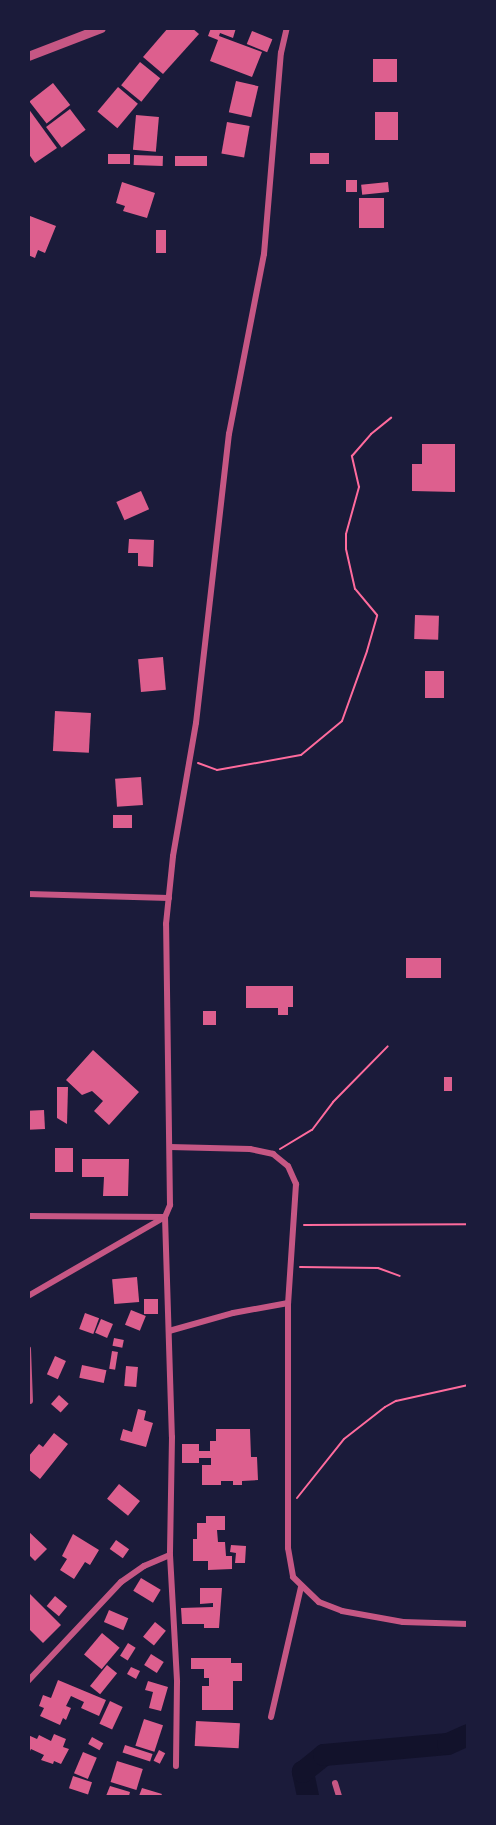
<!DOCTYPE html>
<style>
body{margin:0}
#map{position:relative;width:496px;height:1825px;overflow:hidden;background:#1b1b3a;font-family:"Fira Sans Condensed",sans-serif}
div>[style]{position:absolute}
.river>*{height:22px;margin:-11px;padding:0 11px;transform-origin:11px;border-radius:11px;background:#12122b}
.building>*{inset:0;background:#dd5f8e;transform-origin:0 0}
.path>*{height:2px;margin:-1px;padding:0 1px;transform-origin:1px;border-radius:1px;background:#ff6b9d}
.minor>*{height:6px;margin:-3px;padding:0 3px;transform-origin:3px;border-radius:3px;background:#c65784}
.tertiary>*{height:9px;margin:-4.5px;padding:0 4.5px;transform-origin:4.5px;border-radius:4.5px;background:#c65784}
span{translate:-50% -50%;white-space:nowrap;text-align:center;line-height:1.15;-webkit-text-stroke:6px #1b1b3a;paint-order:stroke}
.frame{position:absolute;inset:0;border:30px solid #1b1b3a;pointer-events:none}
</style>
<div id="map">
<div class="river">
<div style="left:308px;top:1796px;width:25px;rotate:-102deg"></div>
<div style="left:303px;top:1772px;width:27px;rotate:-39deg"></div>
<div style="left:324px;top:1755px;width:124px;rotate:-5.1deg"></div>
<div style="left:448px;top:1744px;width:22px;rotate:-24deg"></div>
</div>
<div class="building">
<div style="clip-path:polygon(168px 28px,192px 28px,199px 34px,163px 74px,143px 57px)"></div>
<div style="clip-path:polygon(211px 28px,236px 28px,233px 38px,220px 33px,219px 36px,262px 52px,252px 77px,210px 61px,218px 40px,208px 36px)"></div>
<div style="left:252px;top:31px;width:22px;height:14px;rotate:22deg"></div>
<div style="left:397px;top:59px;width:23px;height:24px;rotate:90deg"></div>
<div style="left:140px;top:62px;width:26px;height:30px;rotate:39deg"></div>
<div style="left:236px;top:81px;width:23px;height:32px;rotate:13deg"></div>
<div style="left:53px;top:83px;width:28px;height:30px;rotate:52deg"></div>
<div style="left:118px;top:87px;width:26px;height:32px;rotate:40deg"></div>
<div style="clip-path:polygon(28px 108px,57px 148px,35px 163px,28px 153px)"></div>
<div style="left:70px;top:109px;width:26px;height:30px;rotate:53deg"></div>
<div style="left:375px;top:112px;width:23px;height:28px"></div>
<div style="left:136px;top:115px;width:23px;height:35px;rotate:5deg"></div>
<div style="left:227px;top:122px;width:23px;height:32px;rotate:10deg"></div>
<div style="left:310px;top:153px;width:19px;height:11px"></div>
<div style="left:108px;top:154px;width:22px;height:10px"></div>
<div style="left:134px;top:155px;width:29px;height:10px;rotate:2deg"></div>
<div style="left:207px;top:156px;width:10px;height:32px;rotate:90deg"></div>
<div style="left:346px;top:180px;width:11px;height:12px"></div>
<div style="clip-path:polygon(122px 182px,155px 193px,147px 218px,123px 211px,125px 206px,116px 203px)"></div>
<div style="left:388px;top:182px;width:10px;height:27px;rotate:84deg"></div>
<div style="left:359px;top:198px;width:25px;height:30px"></div>
<div style="clip-path:polygon(30px 216px,56px 226px,45px 253px,38px 250px,35px 258px,28px 255px)"></div>
<div style="left:156px;top:230px;width:10px;height:23px"></div>
<div style="clip-path:polygon(422px 444px,455px 444px,455px 492px,412px 491px,412px 464px,422px 464px)"></div>
<div style="left:141px;top:491px;width:20px;height:27px;rotate:66deg"></div>
<div style="clip-path:polygon(129px 539px,154px 540px,153px 567px,138px 566px,138px 553px,128px 553px)"></div>
<div style="left:415px;top:615px;width:24px;height:24px;rotate:2deg"></div>
<div style="left:163px;top:657px;width:33px;height:25px;rotate:85deg"></div>
<div style="left:425px;top:671px;width:19px;height:27px"></div>
<div style="left:55px;top:711px;width:36px;height:40px;rotate:3deg"></div>
<div style="left:141px;top:777px;width:28px;height:26px;rotate:86deg"></div>
<div style="left:113px;top:815px;width:19px;height:13px"></div>
<div style="left:406px;top:958px;width:35px;height:20px"></div>
<div style="clip-path:polygon(246px 986px,293px 986px,293px 1007px,288px 1007px,288px 1015px,278px 1015px,278px 1008px,246px 1008px)"></div>
<div style="left:203px;top:1011px;width:13px;height:14px"></div>
<div style="clip-path:polygon(93px 1050px,139px 1092px,109px 1125px,94px 1111px,103px 1101px,92px 1091px,82px 1095px,66px 1080px)"></div>
<div style="left:452px;top:1077px;width:14px;height:8px;rotate:90deg"></div>
<div style="clip-path:polygon(57px 1087px,68px 1087px,67px 1124px,57px 1118px)"></div>
<div style="left:44px;top:1110px;width:19px;height:16px;rotate:87deg"></div>
<div style="left:55px;top:1148px;width:18px;height:24px"></div>
<div style="clip-path:polygon(82px 1159px,129px 1159px,128px 1196px,103px 1196px,104px 1177px,82px 1177px)"></div>
<div style="left:137px;top:1277px;width:25px;height:25px;rotate:85deg"></div>
<div style="left:144px;top:1299px;width:14px;height:15px"></div>
<div style="left:131px;top:1310px;width:16px;height:16px;rotate:22deg"></div>
<div style="left:85px;top:1313px;width:15px;height:17px;rotate:20deg"></div>
<div style="left:101px;top:1319px;width:13px;height:15px;rotate:23deg"></div>
<div style="left:114px;top:1338px;width:10px;height:8px;rotate:11deg"></div>
<div style="left:112px;top:1351px;width:6px;height:18px;rotate:9deg"></div>
<div style="left:55px;top:1356px;width:12px;height:20px;rotate:24deg"></div>
<div style="left:82px;top:1365px;width:25px;height:13px;rotate:12deg"></div>
<div style="left:126px;top:1366px;width:12px;height:20px;rotate:5deg"></div>
<div style="left:59px;top:1395px;width:13px;height:12px;rotate:42deg"></div>
<div style="clip-path:polygon(138px 1409px,146px 1411px,144px 1420px,153px 1423px,146px 1447px,120px 1440px,123px 1429px,132px 1432px)"></div>
<div style="clip-path:polygon(216px 1429px,250px 1429px,251px 1457px,257px 1457px,258px 1480px,242px 1481px,242px 1485px,233px 1485px,233px 1481px,221px 1481px,221px 1485px,202px 1485px,202px 1465px,211px 1465px,211px 1458px,199px 1458px,199px 1463px,182px 1463px,182px 1444px,199px 1444px,199px 1451px,210px 1451px,210px 1441px,216px 1441px)"></div>
<div style="clip-path:polygon(54px 1433px,68px 1444px,40px 1479px,28px 1469px,28px 1457px,39px 1444px,43px 1447px)"></div>
<div style="left:119px;top:1484px;width:27px;height:19px;rotate:39deg"></div>
<div style="clip-path:polygon(206px 1516px,225px 1516px,225px 1530px,217px 1530px,218px 1542px,225px 1542px,226px 1556px,232px 1556px,232px 1569px,208px 1570px,208px 1561px,193px 1561px,193px 1539px,197px 1539px,197px 1523px,206px 1523px)"></div>
<div style="clip-path:polygon(28px 1531px,47px 1549px,35px 1561px,28px 1554px)"></div>
<div style="clip-path:polygon(73px 1534px,99px 1550px,90px 1565px,85px 1562px,74px 1579px,60px 1570px,67px 1559px,62px 1556px)"></div>
<div style="left:116px;top:1540px;width:16px;height:11px;rotate:35deg"></div>
<div style="clip-path:polygon(231px 1545px,246px 1546px,245px 1563px,235px 1563px,236px 1553px,230px 1552px)"></div>
<div style="left:141px;top:1578px;width:23px;height:15px;rotate:31deg"></div>
<div style="clip-path:polygon(200px 1588px,222px 1588px,219px 1628px,204px 1628px,204px 1624px,182px 1624px,181px 1608px,213px 1607px,213px 1603px,200px 1604px)"></div>
<div style="clip-path:polygon(28px 1592px,61px 1625px,43px 1643px,28px 1628px)"></div>
<div style="left:55px;top:1596px;width:16px;height:13px;rotate:40deg"></div>
<div style="left:109px;top:1610px;width:21px;height:13px;rotate:23deg"></div>
<div style="left:155px;top:1622px;width:14px;height:19px;rotate:39deg"></div>
<div style="left:102px;top:1633px;width:23px;height:28px;rotate:40deg"></div>
<div style="left:128px;top:1643px;width:9px;height:15px;rotate:32deg"></div>
<div style="left:151px;top:1654px;width:15px;height:13px;rotate:32deg"></div>
<div style="clip-path:polygon(191px 1658px,231px 1658px,231px 1663px,242px 1663px,242px 1681px,233px 1681px,233px 1710px,202px 1710px,202px 1686px,209px 1686px,209px 1678px,204px 1678px,204px 1669px,191px 1669px)"></div>
<div style="left:107px;top:1665px;width:13px;height:27px;rotate:39deg"></div>
<div style="clip-path:polygon(131px 1667px,140px 1671px,136px 1679px,127px 1674px)"></div>
<div style="clip-path:polygon(58px 1680px,106px 1700px,99px 1716px,81px 1708px,84px 1702px,71px 1696px,66px 1706px,71px 1708px,66px 1720px,63px 1718px,60px 1725px,40px 1716px,44px 1708px,39px 1706px,43px 1695px,51px 1698px)"></div>
<div style="clip-path:polygon(148px 1681px,168px 1687px,161px 1711px,149px 1708px,153px 1692px,145px 1690px)"></div>
<div style="left:110px;top:1701px;width:14px;height:25px;rotate:25deg"></div>
<div style="left:144px;top:1719px;width:20px;height:28px;rotate:18deg"></div>
<div style="left:196px;top:1721px;width:44px;height:25px;rotate:3deg"></div>
<div style="clip-path:polygon(54px 1734px,66px 1739px,63px 1747px,69px 1749px,61px 1764px,54px 1761px,53px 1764px,41px 1760px,44px 1755px,31px 1749px,28px 1755px,28px 1735px,37px 1739px,39px 1735px,51px 1741px)"></div>
<div style="left:92px;top:1737px;width:13px;height:8px;rotate:29deg"></div>
<div style="left:125px;top:1745px;width:29px;height:8px;rotate:18deg"></div>
<div style="left:159px;top:1750px;width:7px;height:12px;rotate:27deg"></div>
<div style="left:83px;top:1752px;width:15px;height:23px;rotate:23deg"></div>
<div style="left:117px;top:1761px;width:27px;height:22px;rotate:17deg"></div>
<div style="left:73px;top:1776px;width:20px;height:13px;rotate:18deg"></div>
<div style="clip-path:polygon(110px 1786px,130px 1792px,129px 1796px,106px 1796px)"></div>
<div style="clip-path:polygon(142px 1788px,162px 1794px,161px 1796px,139px 1796px)"></div>
</div>
<div class="path">
<div style="left:198px;top:763px;width:20px;rotate:20deg"></div>
<div style="left:217px;top:770px;width:85px;rotate:-10.1deg"></div>
<div style="left:301px;top:755px;width:53px;rotate:-39.7deg"></div>
<div style="left:342px;top:721px;width:74px;rotate:-70.3deg"></div>
<div style="left:367px;top:651px;width:37px;rotate:-74deg"></div>
<div style="left:377px;top:615px;width:34px;rotate:-130deg"></div>
<div style="left:355px;top:589px;width:41px;rotate:-102.7deg"></div>
<div style="left:346px;top:549px;width:15px;rotate:-90deg"></div>
<div style="left:346px;top:534px;width:49px;rotate:-74.5deg"></div>
<div style="left:359px;top:487px;width:32px;rotate:-103deg"></div>
<div style="left:352px;top:456px;width:29px;rotate:-49deg"></div>
<div style="left:371px;top:434px;width:26px;rotate:-39deg"></div>
<div style="left:280px;top:1149px;width:37px;rotate:-31deg"></div>
<div style="left:312px;top:1130px;width:35px;rotate:-53deg"></div>
<div style="left:333px;top:1102px;width:78px;rotate:-45.5deg"></div>
<div style="left:304px;top:1225px;width:164px;rotate:-0.3deg"></div>
<div style="left:300px;top:1267px;width:78px;rotate:0.7deg"></div>
<div style="left:378px;top:1268px;width:23px;rotate:20deg"></div>
<div style="left:297px;top:1498px;width:75px;rotate:-51.5deg"></div>
<div style="left:344px;top:1439px;width:52px;rotate:-38deg"></div>
<div style="left:385px;top:1407px;width:13px;rotate:-29deg"></div>
<div style="left:396px;top:1401px;width:74px;rotate:-12.5deg"></div>
</div>
<div class="minor">
<div style="left:28px;top:894px;width:141px;rotate:1.6deg"></div>
<div style="left:170px;top:1147px;width:80px;rotate:1.4deg"></div>
<div style="left:250px;top:1149px;width:24px;rotate:12deg"></div>
<div style="left:273px;top:1154px;width:19px;rotate:39deg"></div>
<div style="left:288px;top:1166px;width:20px;rotate:66deg"></div>
<div style="left:296px;top:1184px;width:119px;rotate:93.8deg"></div>
<div style="left:288px;top:1303px;width:245px;rotate:90deg"></div>
<div style="left:288px;top:1548px;width:29px;rotate:80deg"></div>
<div style="left:293px;top:1577px;width:36px;rotate:44deg"></div>
<div style="left:319px;top:1602px;width:25px;rotate:21deg"></div>
<div style="left:342px;top:1611px;width:62px;rotate:10.2deg"></div>
<div style="left:403px;top:1622px;width:65px;rotate:1.8deg"></div>
<div style="left:28px;top:1216px;width:137px;rotate:0.4deg"></div>
<div style="left:165px;top:1217px;width:220px;rotate:88.2deg"></div>
<div style="left:172px;top:1437px;width:118px;rotate:91deg"></div>
<div style="left:170px;top:1555px;width:127px;rotate:86.8deg"></div>
<div style="left:177px;top:1682px;width:84px;rotate:90.7deg"></div>
<div style="left:28px;top:1296px;width:158px;rotate:-30deg"></div>
<div style="left:165px;top:1217px;width:13px;rotate:-67deg"></div>
<div style="left:170px;top:1205px;width:281px;rotate:-90.8deg"></div>
<div style="left:166px;top:924px;width:68px;rotate:-84.1deg"></div>
<div style="left:173px;top:856px;width:135px;rotate:-80.2deg"></div>
<div style="left:196px;top:723px;width:291px;rotate:-83.5deg"></div>
<div style="left:229px;top:434px;width:183px;rotate:-79deg"></div>
<div style="left:264px;top:254px;width:202px;rotate:-85.2deg"></div>
<div style="left:281px;top:53px;width:26px;rotate:-77deg"></div>
<div style="left:169px;top:1331px;width:66px;rotate:-15.7deg"></div>
<div style="left:233px;top:1313px;width:56px;rotate:-10.3deg"></div>
<div style="left:28px;top:1349px;width:52px;rotate:87.8deg"></div>
<div style="left:28px;top:1681px;width:136px;rotate:-46.8deg"></div>
<div style="left:121px;top:1582px;width:28px;rotate:-35deg"></div>
<div style="left:144px;top:1566px;width:28px;rotate:-23deg"></div>
<div style="left:271px;top:1717px;width:133px;rotate:-77deg"></div>
<div style="left:335px;top:1783px;width:14px;rotate:73deg"></div>
</div>
<div class="tertiary">
<div style="left:28px;top:56px;width:78px;rotate:-21deg"></div>
</div>
<div class="frame"></div>
</div>
